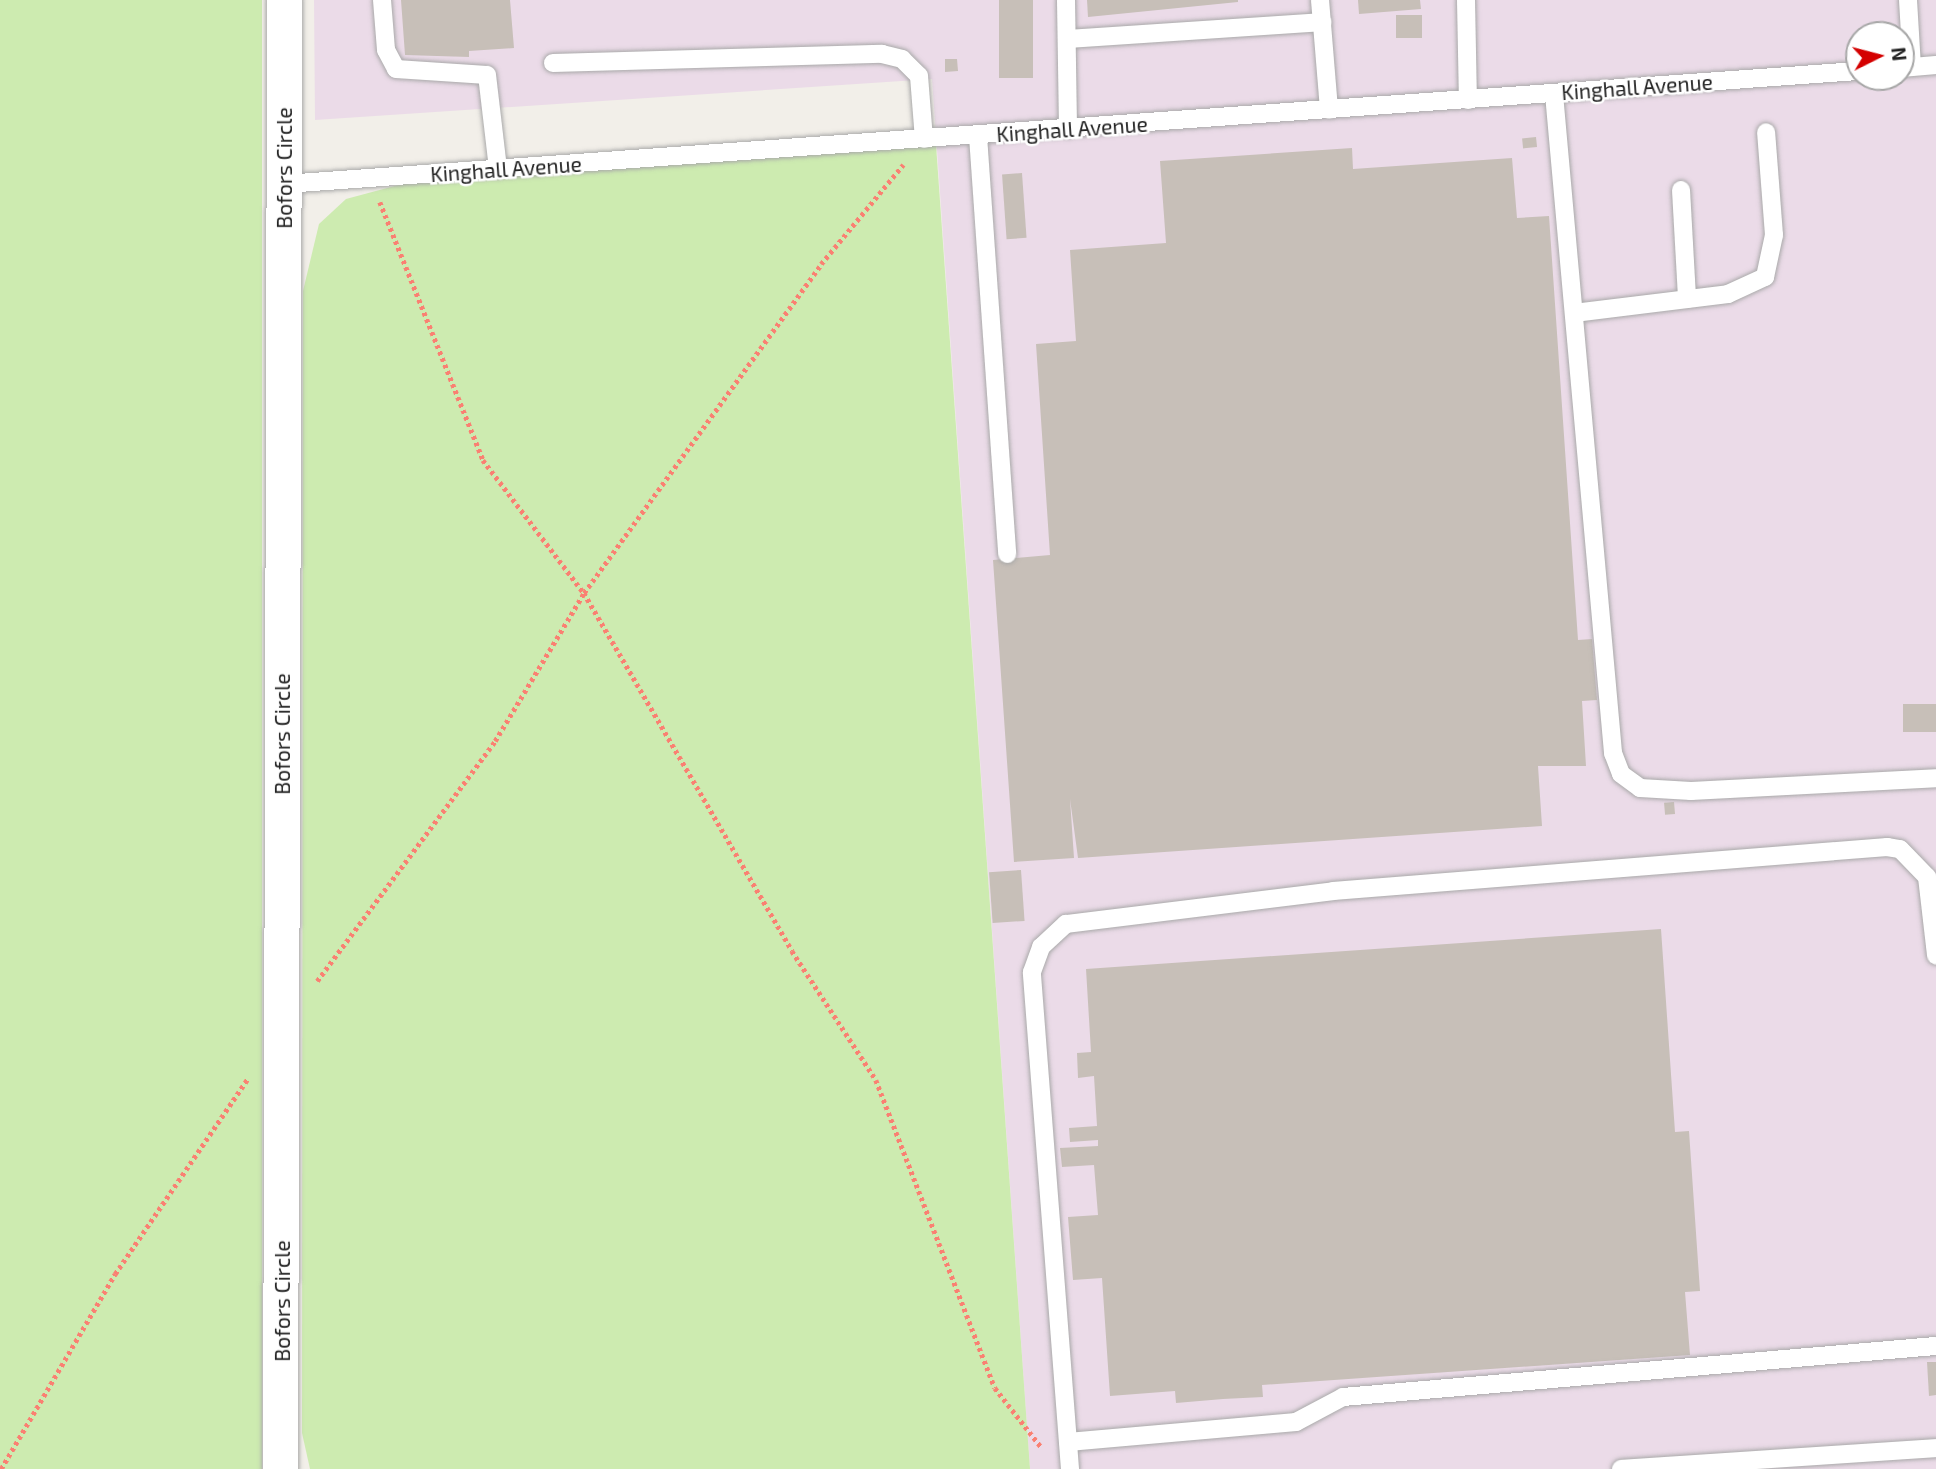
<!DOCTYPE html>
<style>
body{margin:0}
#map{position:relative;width:1936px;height:1469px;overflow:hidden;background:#f2efe9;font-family:"Exo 2",sans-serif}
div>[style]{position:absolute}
.industrial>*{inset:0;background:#ebdbe8}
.grass>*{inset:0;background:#cdebb0;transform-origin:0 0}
.building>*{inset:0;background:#c7bfb8;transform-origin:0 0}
.path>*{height:4.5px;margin-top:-2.25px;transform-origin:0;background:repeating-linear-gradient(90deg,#fa8072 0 3.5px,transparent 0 7px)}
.roads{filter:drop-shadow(0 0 2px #a9a9a9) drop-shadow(0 0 2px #a9a9a9)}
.lane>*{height:18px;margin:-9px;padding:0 9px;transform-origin:9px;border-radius:9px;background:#fff}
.street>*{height:35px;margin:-17.5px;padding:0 17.5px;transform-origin:17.5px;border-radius:17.5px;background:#fff}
span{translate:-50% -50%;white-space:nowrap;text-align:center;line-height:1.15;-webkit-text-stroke:5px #fff;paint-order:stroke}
.street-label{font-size:21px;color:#222}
.north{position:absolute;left:1845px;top:21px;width:70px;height:70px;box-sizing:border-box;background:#fff;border:2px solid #a7a7a7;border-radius:50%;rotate:84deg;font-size:19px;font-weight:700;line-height:28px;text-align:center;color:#222}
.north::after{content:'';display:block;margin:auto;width:24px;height:32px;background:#d40000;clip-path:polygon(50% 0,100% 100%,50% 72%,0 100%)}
</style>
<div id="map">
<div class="industrial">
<div style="clip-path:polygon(evenodd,314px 0,1936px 0,1936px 1469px,1030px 1469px,932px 79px,315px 120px,314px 0,1859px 35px,1901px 35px,1901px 77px,1859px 77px,1859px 35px)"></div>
</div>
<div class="grass">
<div style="left:0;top:0;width:262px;height:1469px"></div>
<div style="clip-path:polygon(936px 145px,1030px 1469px,310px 1469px,302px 1433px,303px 291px,319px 224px,346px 199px,402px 184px)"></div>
</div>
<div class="building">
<div style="clip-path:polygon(401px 0,510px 0,514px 48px,469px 51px,469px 57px,405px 55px)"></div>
<div style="left:999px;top:0;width:34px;height:78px"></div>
<div style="clip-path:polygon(1087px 0,1238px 0,1238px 2px,1088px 17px)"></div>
<div style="clip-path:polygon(1358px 0,1420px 0,1421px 9px,1359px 14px)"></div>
<div style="left:1422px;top:15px;width:23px;height:26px;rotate:90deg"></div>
<div style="clip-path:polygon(945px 59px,957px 59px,958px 71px,945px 72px)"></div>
<div style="left:1536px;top:137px;width:10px;height:14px;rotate:84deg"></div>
<div style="clip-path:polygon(1352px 148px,1353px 169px,1512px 158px,1517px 218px,1549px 216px,1578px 640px,1592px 639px,1597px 700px,1582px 701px,1586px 766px,1538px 766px,1542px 826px,1078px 858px,1070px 799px,1074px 858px,1014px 862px,993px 560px,1050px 555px,1036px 344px,1076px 341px,1070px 250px,1166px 243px,1160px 161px)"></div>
<div style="left:1022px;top:173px;width:65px;height:20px;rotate:86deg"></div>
<div style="left:1936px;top:704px;width:28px;height:33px;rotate:90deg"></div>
<div style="left:1674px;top:802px;width:12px;height:10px;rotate:85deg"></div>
<div style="left:1021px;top:870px;width:51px;height:32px;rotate:86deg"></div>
<div style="clip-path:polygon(1661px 929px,1675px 1132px,1689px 1131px,1700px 1291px,1685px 1292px,1690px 1355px,1262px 1385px,1263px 1397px,1223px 1399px,1176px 1403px,1175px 1391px,1110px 1396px,1102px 1278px,1073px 1280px,1068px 1217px,1098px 1215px,1094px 1165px,1062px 1167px,1060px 1148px,1098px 1146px,1098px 1140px,1070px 1142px,1069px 1128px,1097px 1126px,1094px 1076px,1078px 1078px,1077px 1053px,1091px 1052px,1086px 969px)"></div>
<div style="clip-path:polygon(1927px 1362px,1936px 1362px,1936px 1395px,1929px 1396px)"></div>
</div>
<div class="path">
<div style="left:380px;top:202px;width:278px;rotate:68.2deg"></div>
<div style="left:483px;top:460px;width:167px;rotate:52.8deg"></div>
<div style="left:584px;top:593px;width:414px;rotate:59.8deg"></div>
<div style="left:792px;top:951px;width:154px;rotate:56.9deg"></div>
<div style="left:876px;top:1080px;width:330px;rotate:68.9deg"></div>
<div style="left:995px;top:1388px;width:76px;rotate:51.9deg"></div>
<div style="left:317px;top:981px;width:299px;rotate:-53.4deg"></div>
<div style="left:495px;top:741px;width:173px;rotate:-59deg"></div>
<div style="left:584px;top:593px;width:405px;rotate:-54.2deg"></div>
<div style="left:821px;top:264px;width:129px;rotate:-50.4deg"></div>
<div style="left:1px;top:1469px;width:226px;rotate:-59.7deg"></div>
<div style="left:115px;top:1274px;width:235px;rotate:-55.8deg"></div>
</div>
<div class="roads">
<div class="lane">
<div style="left:382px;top:0;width:50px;rotate:85.4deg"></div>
<div style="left:386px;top:50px;width:21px;rotate:62deg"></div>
<div style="left:396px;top:69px;width:91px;rotate:3.8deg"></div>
<div style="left:487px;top:75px;width:95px;rotate:83.3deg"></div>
<div style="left:1066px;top:0;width:129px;rotate:89.1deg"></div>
<div style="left:1320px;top:0;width:110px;rotate:85.3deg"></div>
<div style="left:1466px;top:0;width:100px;rotate:88.9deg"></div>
<div style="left:1908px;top:0;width:67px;rotate:86.6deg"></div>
<div style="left:1069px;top:39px;width:254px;rotate:-3.8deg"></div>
<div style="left:553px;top:63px;width:329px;rotate:-1.6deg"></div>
<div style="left:882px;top:54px;width:21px;rotate:14deg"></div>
<div style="left:902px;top:59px;width:24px;rotate:45deg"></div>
<div style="left:919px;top:76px;width:63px;rotate:85.5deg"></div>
<div style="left:1901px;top:68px;width:35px;rotate:-5deg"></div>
<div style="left:1554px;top:94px;width:662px;rotate:84.88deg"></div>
<div style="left:1613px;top:753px;width:22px;rotate:69deg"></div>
<div style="left:1621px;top:774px;width:24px;rotate:36deg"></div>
<div style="left:1640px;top:788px;width:51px;rotate:3.4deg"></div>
<div style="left:1691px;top:791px;width:245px;rotate:-3deg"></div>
<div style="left:978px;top:136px;width:419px;rotate:86deg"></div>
<div style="left:285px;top:184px;width:1578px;rotate:-4.11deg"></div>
<div style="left:1681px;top:190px;width:109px;rotate:86.8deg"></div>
<div style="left:1574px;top:313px;width:155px;rotate:-7deg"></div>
<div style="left:1728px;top:294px;width:41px;rotate:-24.7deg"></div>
<div style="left:1765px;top:277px;width:43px;rotate:-77.9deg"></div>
<div style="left:1774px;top:235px;width:103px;rotate:-94.4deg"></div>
<div style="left:1068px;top:1442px;width:229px;rotate:-5deg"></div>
<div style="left:1296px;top:1422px;width:53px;rotate:-28deg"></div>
<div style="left:1343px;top:1397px;width:595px;rotate:-4.92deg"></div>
<div style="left:1070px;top:1469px;width:498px;rotate:-94.4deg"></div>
<div style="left:1032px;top:972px;width:27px;rotate:-70deg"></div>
<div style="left:1041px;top:947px;width:34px;rotate:-43deg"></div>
<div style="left:1066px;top:924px;width:269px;rotate:-7deg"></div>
<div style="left:1333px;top:891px;width:556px;rotate:-4.54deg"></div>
<div style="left:1887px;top:847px;width:13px;rotate:9deg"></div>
<div style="left:1900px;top:849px;width:39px;rotate:46deg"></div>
<div style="left:1927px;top:877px;width:79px;rotate:83.4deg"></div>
<div style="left:1621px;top:1469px;width:316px;rotate:-3.8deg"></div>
</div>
<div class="street">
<div style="left:280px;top:1469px;width:1469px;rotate:-89.84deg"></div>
</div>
</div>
<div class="street-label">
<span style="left:1637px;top:87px;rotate:-4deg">Kinghall Avenue</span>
<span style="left:1072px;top:129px;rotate:-4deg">Kinghall Avenue</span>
<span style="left:284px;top:168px;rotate:-90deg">Bofors Circle</span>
<span style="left:506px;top:169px;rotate:-4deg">Kinghall Avenue</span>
<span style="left:282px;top:734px;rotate:-90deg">Bofors Circle</span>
<span style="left:282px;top:1301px;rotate:-90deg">Bofors Circle</span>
</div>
<div class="north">N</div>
</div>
